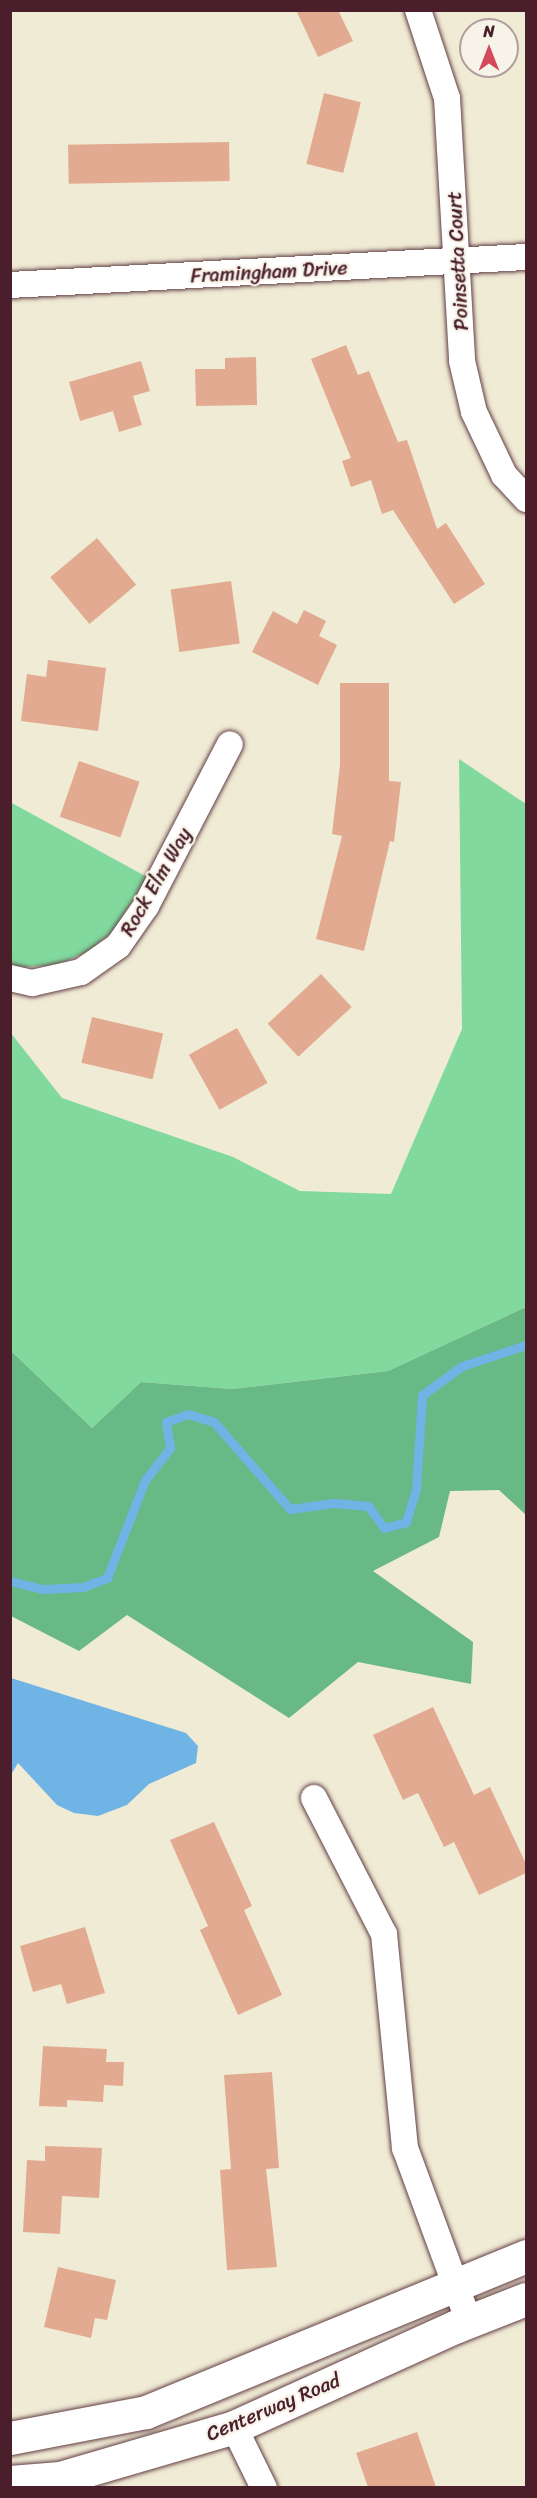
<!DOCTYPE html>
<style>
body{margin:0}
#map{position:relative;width:537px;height:2498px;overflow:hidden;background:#f0ebd5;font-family:Sriracha,sans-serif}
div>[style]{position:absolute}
.green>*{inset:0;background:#81d99e}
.forest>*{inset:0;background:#68b985}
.water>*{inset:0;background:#6fb4e5}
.stream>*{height:9px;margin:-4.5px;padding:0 4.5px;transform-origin:4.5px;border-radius:4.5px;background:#6fb4e5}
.building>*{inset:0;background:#e2aa91;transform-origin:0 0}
.roads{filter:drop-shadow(0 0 2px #633e44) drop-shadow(0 0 2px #633e44)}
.minor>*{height:26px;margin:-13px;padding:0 13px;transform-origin:13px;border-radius:13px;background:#fff}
.tertiary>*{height:33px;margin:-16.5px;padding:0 16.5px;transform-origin:16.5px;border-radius:16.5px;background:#fff}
span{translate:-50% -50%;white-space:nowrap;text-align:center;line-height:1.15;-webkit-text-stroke:4.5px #f7f3e8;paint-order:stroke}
.street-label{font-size:20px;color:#4a1f2b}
.frame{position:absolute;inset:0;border:12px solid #4a1f2b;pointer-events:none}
.north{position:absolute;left:459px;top:18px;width:60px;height:60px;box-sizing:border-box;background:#f7f3e8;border:2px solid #b29e9c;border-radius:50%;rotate:0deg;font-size:16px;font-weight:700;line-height:24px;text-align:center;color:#4a1f2b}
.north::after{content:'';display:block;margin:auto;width:21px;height:27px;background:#d1495b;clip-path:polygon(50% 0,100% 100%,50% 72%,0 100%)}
</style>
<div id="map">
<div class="green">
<div style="clip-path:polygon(459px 759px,526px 804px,526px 1307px,388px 1371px,232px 1389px,141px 1382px,92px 1428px,11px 1351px,10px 1032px,62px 1098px,233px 1157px,300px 1191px,391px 1194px,462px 1029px)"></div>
<div style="clip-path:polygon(10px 802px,147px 877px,114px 930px,89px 951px,57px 965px,11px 968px)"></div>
</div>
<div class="forest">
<div style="clip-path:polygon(526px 1307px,526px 1515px,499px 1490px,450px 1491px,439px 1537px,373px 1571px,473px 1642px,471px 1684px,358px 1662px,289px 1718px,127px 1615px,79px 1651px,11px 1616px,11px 1351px,92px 1428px,141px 1382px,232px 1389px,388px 1371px)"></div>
</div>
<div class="water">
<div style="clip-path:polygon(11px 1678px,186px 1733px,198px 1746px,196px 1763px,149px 1784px,127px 1805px,98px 1816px,74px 1813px,57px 1805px,18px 1763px,11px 1775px)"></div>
</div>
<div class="stream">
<div style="left:10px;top:1581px;width:34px;rotate:14deg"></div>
<div style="left:43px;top:1589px;width:40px;rotate:-2.9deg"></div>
<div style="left:83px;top:1587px;width:26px;rotate:-21deg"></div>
<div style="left:107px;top:1578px;width:105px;rotate:-68.8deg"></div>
<div style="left:145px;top:1480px;width:41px;rotate:-52deg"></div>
<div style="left:170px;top:1448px;width:26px;rotate:-99deg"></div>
<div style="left:166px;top:1422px;width:23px;rotate:-20deg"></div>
<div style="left:188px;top:1414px;width:27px;rotate:17deg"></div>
<div style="left:214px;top:1422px;width:116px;rotate:48.9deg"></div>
<div style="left:290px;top:1509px;width:44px;rotate:-7.8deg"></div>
<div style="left:334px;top:1503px;width:34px;rotate:5deg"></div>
<div style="left:368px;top:1506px;width:27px;rotate:54deg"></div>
<div style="left:384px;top:1528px;width:23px;rotate:-15deg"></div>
<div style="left:406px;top:1522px;width:34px;rotate:-73deg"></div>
<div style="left:416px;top:1489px;width:94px;rotate:-86.3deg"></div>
<div style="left:422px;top:1395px;width:49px;rotate:-35.9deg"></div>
<div style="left:462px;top:1366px;width:67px;rotate:-18.2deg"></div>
</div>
<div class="building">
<div style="clip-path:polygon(296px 10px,338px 10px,353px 41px,318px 57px)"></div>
<div style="left:324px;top:93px;width:38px;height:73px;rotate:14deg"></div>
<div style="left:229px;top:142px;width:39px;height:161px;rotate:89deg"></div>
<div style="clip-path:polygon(346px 345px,358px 375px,369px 371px,398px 442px,407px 440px,437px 529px,446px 523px,485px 584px,454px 604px,393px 510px,382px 514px,371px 480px,351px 487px,342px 461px,351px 458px,311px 359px)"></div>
<div style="clip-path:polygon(256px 357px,257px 405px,196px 406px,195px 369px,225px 369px,225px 358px)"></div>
<div style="clip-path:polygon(141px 361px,150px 391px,133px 396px,142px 425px,119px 432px,113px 411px,80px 421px,69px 382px)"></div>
<div style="left:97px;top:538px;width:61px;height:61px;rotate:50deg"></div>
<div style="left:231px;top:581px;width:63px;height:61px;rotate:82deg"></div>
<div style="clip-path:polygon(304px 610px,326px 621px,319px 636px,337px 645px,318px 685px,252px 652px,273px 611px,297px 624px)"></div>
<div style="clip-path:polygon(48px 660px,106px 668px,98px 731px,21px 721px,27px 674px,46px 677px)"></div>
<div style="clip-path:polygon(340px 683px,389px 683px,389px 781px,401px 782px,394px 842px,390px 841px,364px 951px,316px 939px,342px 836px,332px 834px,340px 765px)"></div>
<div style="left:79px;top:761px;width:64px;height:59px;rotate:19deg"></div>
<div style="left:321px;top:974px;width:45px;height:73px;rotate:47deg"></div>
<div style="left:92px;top:1017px;width:73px;height:47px;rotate:13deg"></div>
<div style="left:237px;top:1028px;width:63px;height:55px;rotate:61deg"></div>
<div style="clip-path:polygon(433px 1707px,474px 1795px,490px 1787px,526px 1864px,526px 1873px,479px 1895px,454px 1842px,444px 1847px,418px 1793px,403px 1800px,373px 1735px)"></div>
<div style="clip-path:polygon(214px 1822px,252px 1906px,244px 1910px,282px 1995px,238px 2015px,200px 1930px,208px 1926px,170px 1840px)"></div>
<div style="clip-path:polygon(85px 1927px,105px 1993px,67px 2004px,61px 1984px,33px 1992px,20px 1946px)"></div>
<div style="clip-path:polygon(43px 2046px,107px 2049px,106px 2062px,124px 2062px,123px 2086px,104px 2085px,103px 2102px,67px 2100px,67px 2107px,39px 2106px)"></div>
<div style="clip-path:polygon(272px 2072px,279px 2168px,266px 2169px,277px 2267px,227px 2270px,220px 2170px,231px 2169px,224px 2075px)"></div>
<div style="clip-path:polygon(45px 2146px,102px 2148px,99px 2198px,62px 2196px,60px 2234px,23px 2232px,27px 2160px,45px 2161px)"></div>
<div style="clip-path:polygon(58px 2267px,116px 2280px,107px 2320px,95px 2318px,91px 2338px,44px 2327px)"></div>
<div style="clip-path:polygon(417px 2432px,436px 2487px,368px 2487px,356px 2453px)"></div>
</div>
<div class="roads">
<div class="minor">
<div style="left:418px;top:10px;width:93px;rotate:71.8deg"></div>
<div style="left:447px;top:98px;width:263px;rotate:86.7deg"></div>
<div style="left:462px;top:361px;width:52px;rotate:76.8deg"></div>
<div style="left:474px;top:412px;width:70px;rotate:64.5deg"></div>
<div style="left:504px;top:475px;width:33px;rotate:47deg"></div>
<div style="left:10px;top:285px;width:517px;rotate:-3.11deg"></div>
<div style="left:10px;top:978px;width:23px;rotate:13deg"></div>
<div style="left:32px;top:983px;width:50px;rotate:-12.7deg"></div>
<div style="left:81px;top:972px;width:45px;rotate:-35.1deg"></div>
<div style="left:118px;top:946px;width:49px;rotate:-55deg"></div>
<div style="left:146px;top:906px;width:182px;rotate:-62.6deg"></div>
<div style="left:314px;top:1798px;width:153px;rotate:62.8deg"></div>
<div style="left:384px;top:1934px;width:215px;rotate:84.4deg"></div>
<div style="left:405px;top:2148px;width:185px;rotate:69.8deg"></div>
<div style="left:234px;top:2427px;width:68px;rotate:63.8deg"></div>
</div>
<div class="tertiary">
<div style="left:10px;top:2438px;width:138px;rotate:-10.8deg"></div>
<div style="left:146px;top:2412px;width:411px;rotate:-22.3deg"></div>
<div style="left:10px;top:2482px;width:50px;rotate:-4.6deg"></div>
<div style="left:60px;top:2478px;width:181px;rotate:-16.3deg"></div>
<div style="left:234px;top:2427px;width:245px;rotate:-24.4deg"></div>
<div style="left:457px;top:2326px;width:74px;rotate:-21.4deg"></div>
</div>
</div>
<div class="street-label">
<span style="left:458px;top:261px;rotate:-93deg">Poinsetta Court</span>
<span style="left:269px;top:272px;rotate:-3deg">Framingham Drive</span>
<span style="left:156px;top:882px;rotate:-60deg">Rock Elm Way</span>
<span style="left:273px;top:2407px;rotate:-23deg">Centerway Road</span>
</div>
<div class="frame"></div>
<div class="north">N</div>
</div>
